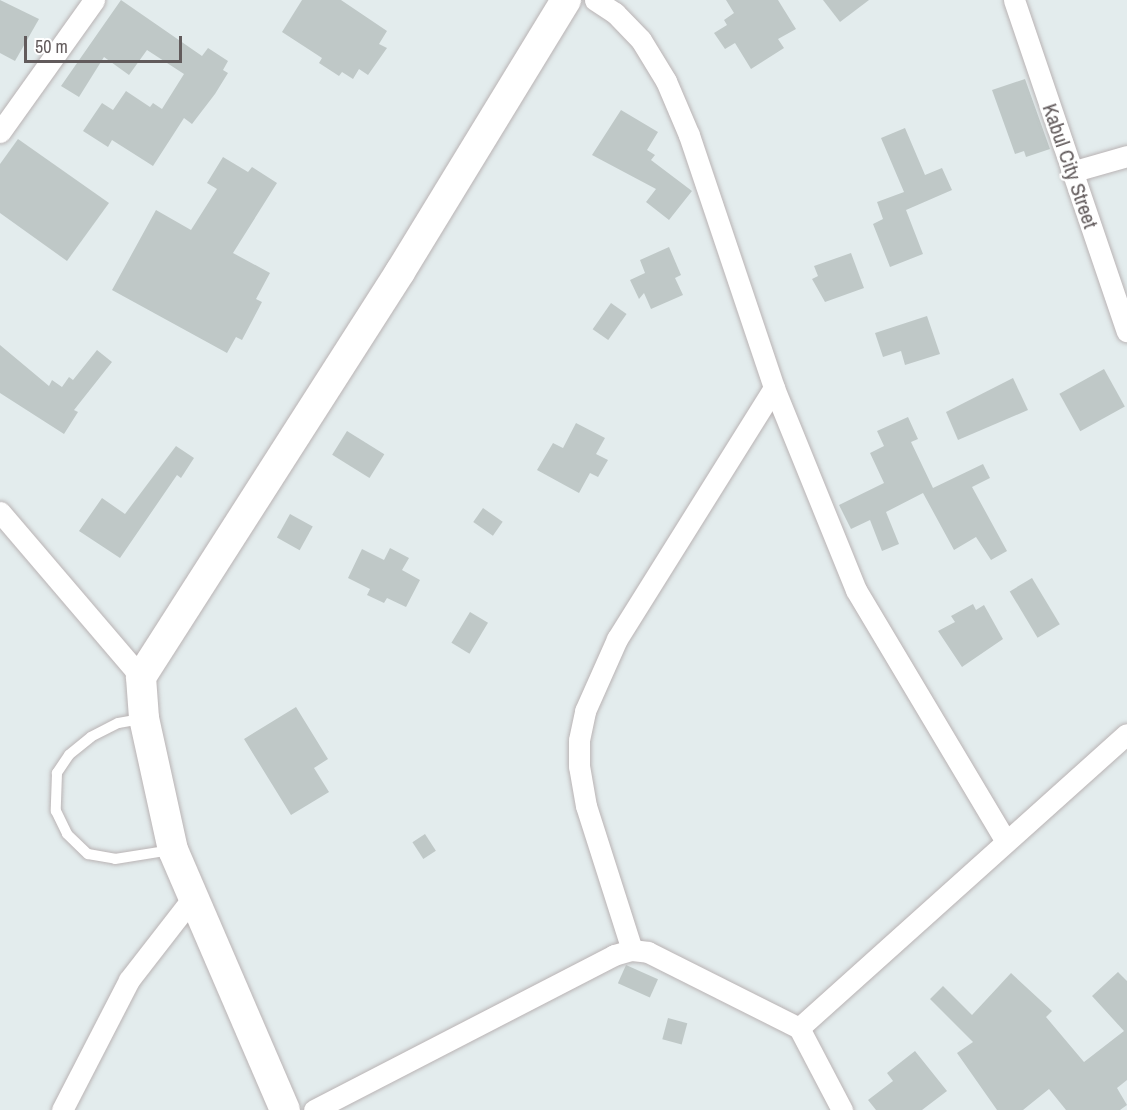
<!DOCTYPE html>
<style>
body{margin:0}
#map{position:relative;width:1127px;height:1110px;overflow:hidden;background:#e3eced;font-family:"Archivo Narrow",sans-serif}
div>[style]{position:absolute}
.building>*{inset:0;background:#bfc8c7;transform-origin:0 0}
.roads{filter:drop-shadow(0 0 2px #b9b3b4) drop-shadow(0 0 2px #b9b3b4)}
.lane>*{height:10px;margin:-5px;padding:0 5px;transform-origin:5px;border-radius:5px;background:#fff}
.street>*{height:21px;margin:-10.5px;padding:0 10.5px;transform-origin:10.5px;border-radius:10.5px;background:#fff}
.secondary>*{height:30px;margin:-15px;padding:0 15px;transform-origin:15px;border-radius:15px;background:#fff}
span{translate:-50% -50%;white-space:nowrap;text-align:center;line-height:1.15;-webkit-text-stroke:5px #fff;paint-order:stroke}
.street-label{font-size:21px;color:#625b5c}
.scale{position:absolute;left:24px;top:36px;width:158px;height:27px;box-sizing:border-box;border:3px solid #625b5c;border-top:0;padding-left:8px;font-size:18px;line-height:21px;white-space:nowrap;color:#625b5c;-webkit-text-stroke:4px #fff;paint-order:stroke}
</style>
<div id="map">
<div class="building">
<div style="clip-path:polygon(0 0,39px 19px,15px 61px,0 53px)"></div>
<div style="clip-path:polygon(121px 0,202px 56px,208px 48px,228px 61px,223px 70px,228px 73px,215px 94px,192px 124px,184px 118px,153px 166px,112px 140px,108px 147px,83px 131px,102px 103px,113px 110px,126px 91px,150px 107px,153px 103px,162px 109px,184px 74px,147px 50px,129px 75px,104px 57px,79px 97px,61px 86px)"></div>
<div style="clip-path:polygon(302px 0,341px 0,387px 31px,379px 44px,387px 48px,368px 75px,359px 69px,353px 79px,342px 72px,339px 76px,319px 63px,322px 58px,282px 32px)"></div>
<div style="clip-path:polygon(726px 0,778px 0,796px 29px,778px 39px,784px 48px,751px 69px,735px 43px,725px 49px,714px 33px,727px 25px,724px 20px,734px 13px)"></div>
<div style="clip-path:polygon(823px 0,869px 0,840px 22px)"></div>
<div style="clip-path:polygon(1025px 79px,1050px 149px,1026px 157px,1024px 151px,1015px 154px,992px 90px)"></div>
<div style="clip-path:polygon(621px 110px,658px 132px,647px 150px,655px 155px,651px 160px,692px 191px,669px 220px,646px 202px,656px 189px,592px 155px)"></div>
<div style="clip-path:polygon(905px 128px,925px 175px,942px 168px,952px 190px,906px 210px,923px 254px,890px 267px,873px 224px,883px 219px,877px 202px,904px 192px,881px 138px)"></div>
<div style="clip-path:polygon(18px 139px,109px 203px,67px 261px,0 213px,0 164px)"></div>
<div style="clip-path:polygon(223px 157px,248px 172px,252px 167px,277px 183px,233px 253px,270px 273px,256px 299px,262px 302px,242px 340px,236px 337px,227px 353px,112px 290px,156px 210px,191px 230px,217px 189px,207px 183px)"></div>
<div style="clip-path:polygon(669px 247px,681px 275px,675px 278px,683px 295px,651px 309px,644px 293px,639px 299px,630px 280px,645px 273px,640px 260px)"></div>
<div style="clip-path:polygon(851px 253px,864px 288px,825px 302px,812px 279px,818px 276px,814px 266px)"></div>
<div style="left:611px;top:303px;width:19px;height:32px;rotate:35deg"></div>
<div style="clip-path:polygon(927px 316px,940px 354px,905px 365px,901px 351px,883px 357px,875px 333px)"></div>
<div style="clip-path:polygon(0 345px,49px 386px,52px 380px,62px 387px,69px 377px,73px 380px,97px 350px,112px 362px,74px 410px,78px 412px,64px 434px,0 393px)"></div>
<div style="left:1104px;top:369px;width:43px;height:51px;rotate:61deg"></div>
<div style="clip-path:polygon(1013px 378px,1028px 410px,958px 440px,946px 412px)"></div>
<div style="clip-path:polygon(908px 417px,918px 439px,911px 442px,933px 488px,983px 464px,990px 478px,972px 487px,1007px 551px,991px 560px,976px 537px,954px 550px,923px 493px,886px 512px,899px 544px,882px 551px,870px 520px,851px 529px,839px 505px,884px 483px,870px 453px,884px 446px,877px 431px)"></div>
<div style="clip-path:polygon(576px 423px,605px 438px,596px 454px,608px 460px,598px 477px,590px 473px,579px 493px,537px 470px,553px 443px,563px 448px)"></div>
<div style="left:347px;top:431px;width:44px;height:28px;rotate:32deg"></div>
<div style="clip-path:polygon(176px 446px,194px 458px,181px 478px,177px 475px,120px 558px,79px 531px,102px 498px,125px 514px)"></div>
<div style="left:483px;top:508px;width:24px;height:17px;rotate:35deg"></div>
<div style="left:290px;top:514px;width:26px;height:27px;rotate:29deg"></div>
<div style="clip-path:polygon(390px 548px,409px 558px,402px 570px,420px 580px,406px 607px,387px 598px,384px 603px,367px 595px,370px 589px,348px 578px,362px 549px,384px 560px)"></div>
<div style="left:1032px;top:578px;width:54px;height:26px;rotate:59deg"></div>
<div style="clip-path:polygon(973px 604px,976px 610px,984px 605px,1003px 639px,962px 667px,938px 631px,955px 622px,951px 616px)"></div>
<div style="left:470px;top:612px;width:21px;height:36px;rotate:31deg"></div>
<div style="clip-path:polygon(296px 707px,328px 759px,314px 768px,329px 792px,291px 815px,244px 739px)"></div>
<div style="left:425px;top:834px;width:20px;height:15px;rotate:57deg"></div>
<div style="left:626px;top:965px;width:35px;height:20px;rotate:24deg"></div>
<div style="clip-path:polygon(1118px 972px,1127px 981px,1127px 1080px,1117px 1088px,1127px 1105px,1120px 1110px,1066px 1110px,1049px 1089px,1023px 1110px,997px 1110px,957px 1053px,973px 1042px,930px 999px,943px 986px,972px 1015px,1011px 973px,1052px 1011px,1046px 1017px,1084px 1062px,1124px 1031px,1092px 996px)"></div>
<div style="left:668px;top:1018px;width:20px;height:22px;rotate:15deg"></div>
<div style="clip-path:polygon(915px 1051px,947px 1091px,922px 1110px,876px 1110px,868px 1100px,893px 1081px,887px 1073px)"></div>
</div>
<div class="roads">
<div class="lane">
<div style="left:141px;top:719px;width:23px;rotate:170deg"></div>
<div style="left:118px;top:723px;width:30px;rotate:153deg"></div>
<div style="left:91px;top:737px;width:28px;rotate:141deg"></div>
<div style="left:69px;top:755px;width:22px;rotate:124deg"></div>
<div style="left:57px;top:773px;width:38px;rotate:92deg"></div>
<div style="left:56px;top:811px;width:25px;rotate:64deg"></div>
<div style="left:67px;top:834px;width:29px;rotate:44deg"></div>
<div style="left:88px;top:854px;width:27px;rotate:10deg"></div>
<div style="left:115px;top:859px;width:58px;rotate:-9deg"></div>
</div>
<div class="street">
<div style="left:595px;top:0;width:24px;rotate:33deg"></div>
<div style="left:615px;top:13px;width:37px;rotate:46deg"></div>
<div style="left:641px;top:40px;width:48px;rotate:58.6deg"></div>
<div style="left:666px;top:81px;width:59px;rotate:66.9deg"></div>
<div style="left:689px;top:135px;width:267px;rotate:71.4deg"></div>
<div style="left:774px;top:388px;width:218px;rotate:67.9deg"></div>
<div style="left:856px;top:590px;width:291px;rotate:59.2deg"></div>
<div style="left:1014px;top:0;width:350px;rotate:71.2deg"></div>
<div style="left:0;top:132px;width:162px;rotate:-54.5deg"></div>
<div style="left:1071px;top:172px;width:58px;rotate:-15.9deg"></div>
<div style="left:0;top:512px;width:217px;rotate:49.5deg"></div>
<div style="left:632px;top:950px;width:151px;rotate:-107.7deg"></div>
<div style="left:586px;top:806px;width:41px;rotate:-99.9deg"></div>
<div style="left:579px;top:766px;width:26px;rotate:-90deg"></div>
<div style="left:579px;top:740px;width:30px;rotate:-78deg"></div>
<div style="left:585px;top:711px;width:79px;rotate:-66deg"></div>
<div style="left:617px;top:639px;width:296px;rotate:-58deg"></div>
<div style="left:799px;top:1028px;width:440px;rotate:-41.9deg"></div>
<div style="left:62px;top:1110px;width:146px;rotate:-62.7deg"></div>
<div style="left:129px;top:980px;width:101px;rotate:-52.2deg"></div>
<div style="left:314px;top:1110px;width:338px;rotate:-27.3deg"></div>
<div style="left:614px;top:955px;width:19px;rotate:-16deg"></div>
<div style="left:632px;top:950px;width:16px;rotate:7deg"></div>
<div style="left:648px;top:952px;width:169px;rotate:26.7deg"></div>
<div style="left:799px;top:1028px;width:93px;rotate:62.3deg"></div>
</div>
<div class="secondary">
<div style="left:285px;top:1110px;width:283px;rotate:-113.3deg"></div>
<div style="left:173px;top:850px;width:135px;rotate:-102.4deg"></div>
<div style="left:144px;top:718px;width:41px;rotate:-94.2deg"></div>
<div style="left:141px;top:677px;width:481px;rotate:-57.4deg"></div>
<div style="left:400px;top:272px;width:319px;rotate:-58.6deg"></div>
</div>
</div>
<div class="street-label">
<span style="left:1070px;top:166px;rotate:71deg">Kabul City Street</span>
</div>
<div class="scale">50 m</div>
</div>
